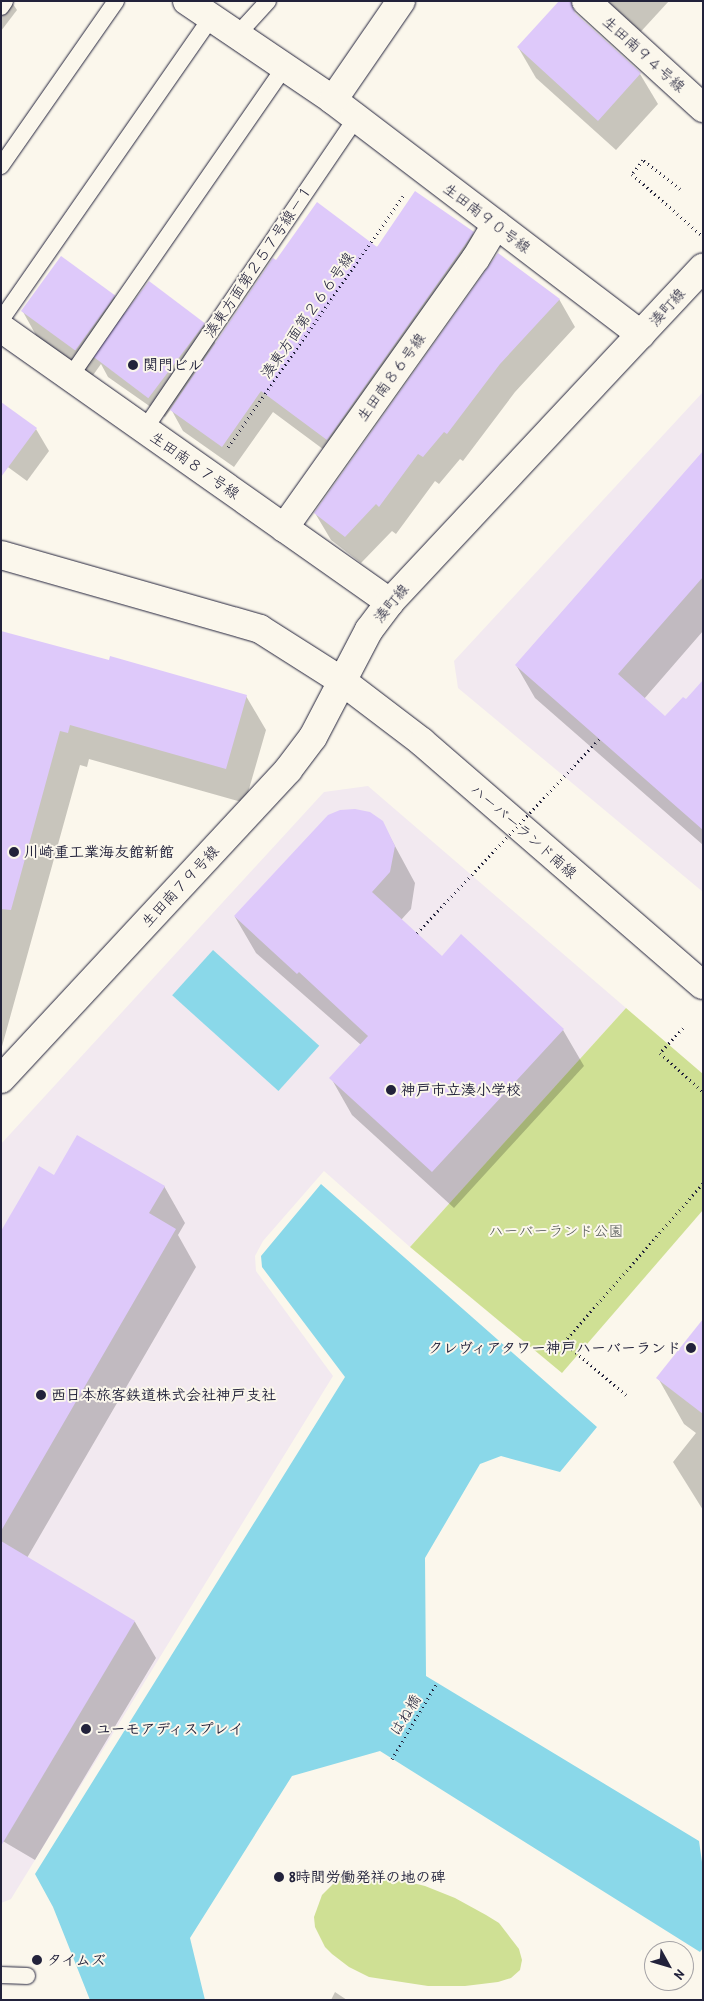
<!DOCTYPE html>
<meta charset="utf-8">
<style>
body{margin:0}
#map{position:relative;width:704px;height:2001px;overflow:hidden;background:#fbf7ec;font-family:"Patrick Hand","Klee One",sans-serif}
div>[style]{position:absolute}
.built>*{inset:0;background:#f2e9f0}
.green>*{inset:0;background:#cfe094}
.water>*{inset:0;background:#8ad8e9;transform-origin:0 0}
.shadow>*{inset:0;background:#0003}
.building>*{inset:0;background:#dec9fa;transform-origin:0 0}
.path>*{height:3px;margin-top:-1.5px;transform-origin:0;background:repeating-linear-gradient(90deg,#22223b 0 1px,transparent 0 5px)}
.roads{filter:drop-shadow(0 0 1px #22223b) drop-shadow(0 0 1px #22223b)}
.service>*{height:16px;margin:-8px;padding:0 8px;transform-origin:8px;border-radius:8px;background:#fbf7ec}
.minor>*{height:28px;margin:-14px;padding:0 14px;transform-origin:14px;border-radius:14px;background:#fbf7ec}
.tertiary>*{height:28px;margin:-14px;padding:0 14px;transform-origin:14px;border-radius:14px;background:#fbf7ec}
.path-bridge>*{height:3px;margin-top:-1.5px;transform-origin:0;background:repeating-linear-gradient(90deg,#22223b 0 1px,transparent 0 5px)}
.dots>*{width:14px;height:14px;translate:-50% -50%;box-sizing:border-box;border:2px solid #fbf7ec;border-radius:50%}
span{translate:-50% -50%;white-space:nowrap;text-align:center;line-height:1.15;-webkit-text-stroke:4px #fbf7ec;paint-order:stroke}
.street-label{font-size:15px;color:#22223b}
.poi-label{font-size:15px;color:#22223b;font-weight:700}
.left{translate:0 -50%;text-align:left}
.right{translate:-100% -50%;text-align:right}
.park-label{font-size:15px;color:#4d5251}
.frame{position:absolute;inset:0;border:2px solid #22223b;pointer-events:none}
.north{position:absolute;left:644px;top:1941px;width:50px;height:50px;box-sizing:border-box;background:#fbf7ec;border:1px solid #a4a2a5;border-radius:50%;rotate:129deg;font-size:14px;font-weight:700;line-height:20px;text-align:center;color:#22223b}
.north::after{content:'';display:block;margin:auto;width:18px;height:22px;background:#22223b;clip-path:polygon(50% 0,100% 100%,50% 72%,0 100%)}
</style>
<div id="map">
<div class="built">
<div style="clip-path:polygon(703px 392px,703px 892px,458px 688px,454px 661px)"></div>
<div style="clip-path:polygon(368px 786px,626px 1008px,410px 1247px,324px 1171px,263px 1241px,255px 1256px,256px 1271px,333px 1376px,11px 1899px,1px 1903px,1px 1144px,324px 792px)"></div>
</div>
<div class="green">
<div style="clip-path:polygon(626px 1008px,703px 1074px,703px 1210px,562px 1373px,410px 1247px)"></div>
<div style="clip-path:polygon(366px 1875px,385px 1876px,425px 1886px,455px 1898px,486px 1915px,499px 1923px,519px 1949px,522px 1960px,520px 1970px,511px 1978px,498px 1982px,465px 1986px,428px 1986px,369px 1977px,349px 1967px,332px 1954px,325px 1947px,315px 1927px,314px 1917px,322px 1895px,333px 1884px,345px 1878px)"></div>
</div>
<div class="water">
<div style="left:213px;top:950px;width:143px;height:61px;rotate:42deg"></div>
<div style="clip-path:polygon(321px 1184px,597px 1427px,560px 1472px,501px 1456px,480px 1464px,425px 1558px,426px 1676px,699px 1841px,703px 1869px,703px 1948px,700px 1952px,380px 1751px,292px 1776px,190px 1938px,205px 2000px,90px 2000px,53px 1907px,35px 1874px,345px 1377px,262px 1267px,261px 1256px)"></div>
</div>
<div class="shadow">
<div style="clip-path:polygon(1px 1px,11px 1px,17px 10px,1px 31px)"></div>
<div style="clip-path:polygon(601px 1px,669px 1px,635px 38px)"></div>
<div style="clip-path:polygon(576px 15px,640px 74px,658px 104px,616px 150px,536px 78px,518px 47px)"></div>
<div style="clip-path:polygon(473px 233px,485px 254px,339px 461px,273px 412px,234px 467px,183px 431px,171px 409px,165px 417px,108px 377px,101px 364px,91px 378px,37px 337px,22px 310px,114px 296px,126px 316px,204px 324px,216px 344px,277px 261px)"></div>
<div style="clip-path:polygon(559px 299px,575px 327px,515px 392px,463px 461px,460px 459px,439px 484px,435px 481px,396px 534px,392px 531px,361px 563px,331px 540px,315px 513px)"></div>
<div style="clip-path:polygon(36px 429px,49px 451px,27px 481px,1px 462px)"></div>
<div style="clip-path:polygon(703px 452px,703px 631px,644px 699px,666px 718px,686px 701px,703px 682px,703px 845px,535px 698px,516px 665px)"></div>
<div style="clip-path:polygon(1px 633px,246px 696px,266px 730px,245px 803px,89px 759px,87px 767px,80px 765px,1px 1050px)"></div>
<div style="clip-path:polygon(382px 822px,415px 883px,411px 909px,401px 920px,442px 957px,563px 1030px,584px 1066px,454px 1208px,352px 1115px,331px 1078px,361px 1045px,256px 953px,235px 917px)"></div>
<div style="clip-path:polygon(54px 1176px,164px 1186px,185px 1223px,178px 1235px,196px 1267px,27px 1558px,135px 1622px,156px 1658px,35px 1860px,1px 1840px,1px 1261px)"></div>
<div style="clip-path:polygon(703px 1321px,703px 1510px,673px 1462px,696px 1433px,684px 1424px,658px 1378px)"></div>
<div style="clip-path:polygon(335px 1992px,347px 2000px,331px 2000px)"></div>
</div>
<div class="building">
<div style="clip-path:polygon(559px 1px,571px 1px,575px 13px,641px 73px,598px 121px,517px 47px)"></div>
<div style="clip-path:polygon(415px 191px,474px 232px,327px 440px,261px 391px,222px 447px,170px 410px,273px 258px,276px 260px,317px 202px,377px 247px)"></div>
<div style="clip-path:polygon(498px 253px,560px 299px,500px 364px,447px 434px,444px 432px,423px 457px,418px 454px,379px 507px,376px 504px,345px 537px,314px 513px)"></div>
<div style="left:61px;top:256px;width:67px;height:68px;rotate:36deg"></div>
<div style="left:149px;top:281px;width:70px;height:94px;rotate:37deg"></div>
<div style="clip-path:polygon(1px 402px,37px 428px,1px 477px)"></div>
<div style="clip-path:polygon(703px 451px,703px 577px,618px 674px,665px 716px,683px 697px,686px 699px,703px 680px,703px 830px,515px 665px)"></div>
<div style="clip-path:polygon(1px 631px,109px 660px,110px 656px,247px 695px,226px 769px,70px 725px,68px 733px,60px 731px,11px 910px,1px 909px)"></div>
<div style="clip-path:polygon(355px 809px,370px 812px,383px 821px,395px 846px,390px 872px,372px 892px,442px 956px,461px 934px,564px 1029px,432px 1172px,329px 1078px,368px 1036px,299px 972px,297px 974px,234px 916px,328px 815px,340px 810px)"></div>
<div style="clip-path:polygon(77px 1135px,165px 1186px,149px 1213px,176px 1229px,1px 1531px,1px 1231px,39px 1166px,54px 1175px)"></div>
<div style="clip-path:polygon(703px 1319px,703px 1414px,656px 1378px)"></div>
<div style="clip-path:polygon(1px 1541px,135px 1621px,1px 1846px)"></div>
</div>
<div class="path">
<div style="left:680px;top:189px;width:47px;rotate:-141.9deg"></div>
<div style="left:643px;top:160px;width:18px;rotate:128deg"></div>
<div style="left:632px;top:174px;width:91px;rotate:41.4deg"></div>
<div style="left:228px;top:447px;width:306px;rotate:-55.1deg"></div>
<div style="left:683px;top:1028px;width:34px;rotate:133deg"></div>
<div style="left:660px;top:1053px;width:58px;rotate:42.2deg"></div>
<div style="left:626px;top:1395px;width:82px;rotate:-139.5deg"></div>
<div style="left:564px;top:1342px;width:211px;rotate:-48.8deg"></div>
<div style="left:392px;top:1759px;width:88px;rotate:-59.4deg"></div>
</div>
<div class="roads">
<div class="service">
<div style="left:1px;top:7px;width:7px;rotate:-56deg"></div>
<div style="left:237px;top:35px;width:46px;rotate:-47.6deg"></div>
<div style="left:1px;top:166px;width:201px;rotate:-55.1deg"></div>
<div style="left:1px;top:320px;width:368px;rotate:-55.2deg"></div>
<div style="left:70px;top:377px;width:377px;rotate:-55.3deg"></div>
<div style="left:144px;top:430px;width:377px;rotate:-55.8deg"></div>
<div style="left:1px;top:1975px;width:26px;rotate:2deg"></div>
</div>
<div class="minor">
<div style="left:187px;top:1px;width:176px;rotate:34.1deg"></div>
<div style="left:333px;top:100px;width:387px;rotate:37.3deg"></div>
<div style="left:586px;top:1px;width:159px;rotate:42.4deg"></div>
<div style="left:333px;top:100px;width:120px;rotate:-55.5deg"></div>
<div style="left:1px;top:328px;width:476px;rotate:35.2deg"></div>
<div style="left:284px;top:528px;width:331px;rotate:-54.6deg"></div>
<div style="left:476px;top:258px;width:39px;rotate:-59deg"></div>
</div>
<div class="tertiary">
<div style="left:1px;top:555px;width:269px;rotate:15.9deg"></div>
<div style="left:260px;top:629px;width:97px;rotate:32.4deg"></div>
<div style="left:342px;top:681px;width:101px;rotate:37.3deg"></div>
<div style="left:422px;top:742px;width:371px;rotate:40.9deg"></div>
<div style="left:1px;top:1079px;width:422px;rotate:-47.1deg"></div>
<div style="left:288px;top:770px;width:41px;rotate:-52.9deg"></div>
<div style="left:313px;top:737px;width:121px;rotate:-62.4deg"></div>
<div style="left:369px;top:630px;width:35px;rotate:-53deg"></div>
<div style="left:390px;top:602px;width:458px;rotate:-46.9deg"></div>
</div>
</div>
<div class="path-bridge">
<div style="left:417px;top:933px;width:266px;rotate:-46.8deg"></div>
</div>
<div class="dots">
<div style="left:133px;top:365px;background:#22223b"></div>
<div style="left:14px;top:852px;background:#22223b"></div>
<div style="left:391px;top:1090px;background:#22223b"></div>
<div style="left:691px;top:1348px;background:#22223b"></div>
<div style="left:41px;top:1395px;background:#22223b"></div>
<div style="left:86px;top:1729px;background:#22223b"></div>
<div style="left:279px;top:1877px;background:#22223b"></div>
<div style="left:37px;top:1960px;background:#22223b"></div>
</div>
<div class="street-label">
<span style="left:644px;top:54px;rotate:42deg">生田南９４号線</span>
<span style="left:487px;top:218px;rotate:37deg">生田南９０号線</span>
<span style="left:258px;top:261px;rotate:-56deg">湊東方面第２５７号線－１</span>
<span style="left:667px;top:307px;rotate:-48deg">湊町線</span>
<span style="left:307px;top:315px;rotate:-55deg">湊東方面第２６６号線</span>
<span style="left:391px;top:377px;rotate:-54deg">生田南８６号線</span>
<span style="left:195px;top:465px;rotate:35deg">生田南８７号線</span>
<span style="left:391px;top:603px;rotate:-50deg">湊町線</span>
<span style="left:524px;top:831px;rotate:41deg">ハーバーランド南線</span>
<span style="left:180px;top:886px;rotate:-47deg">生田南７９号線</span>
<span style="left:405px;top:1715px;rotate:-59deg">はね橋</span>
</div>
<div class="poi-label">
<span class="left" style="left:143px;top:365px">関門ビル</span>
<span class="left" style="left:24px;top:852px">川崎重工業海友館新館</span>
<span class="left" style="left:401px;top:1090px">神戸市立湊小学校</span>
<span class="right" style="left:681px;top:1348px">クレヴィアタワー神戸ハーバーランド</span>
<span class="left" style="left:51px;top:1395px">西日本旅客鉄道株式会社神戸支社</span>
<span class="left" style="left:96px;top:1729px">ユーモアディスプレイ</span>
<span class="left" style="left:289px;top:1877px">8時間労働発祥の地の碑</span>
<span class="left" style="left:47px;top:1960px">タイムズ</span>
</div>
<div class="park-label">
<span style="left:556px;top:1231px">ハーバーランド公園</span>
</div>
<div class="frame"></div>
<div class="north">N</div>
</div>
